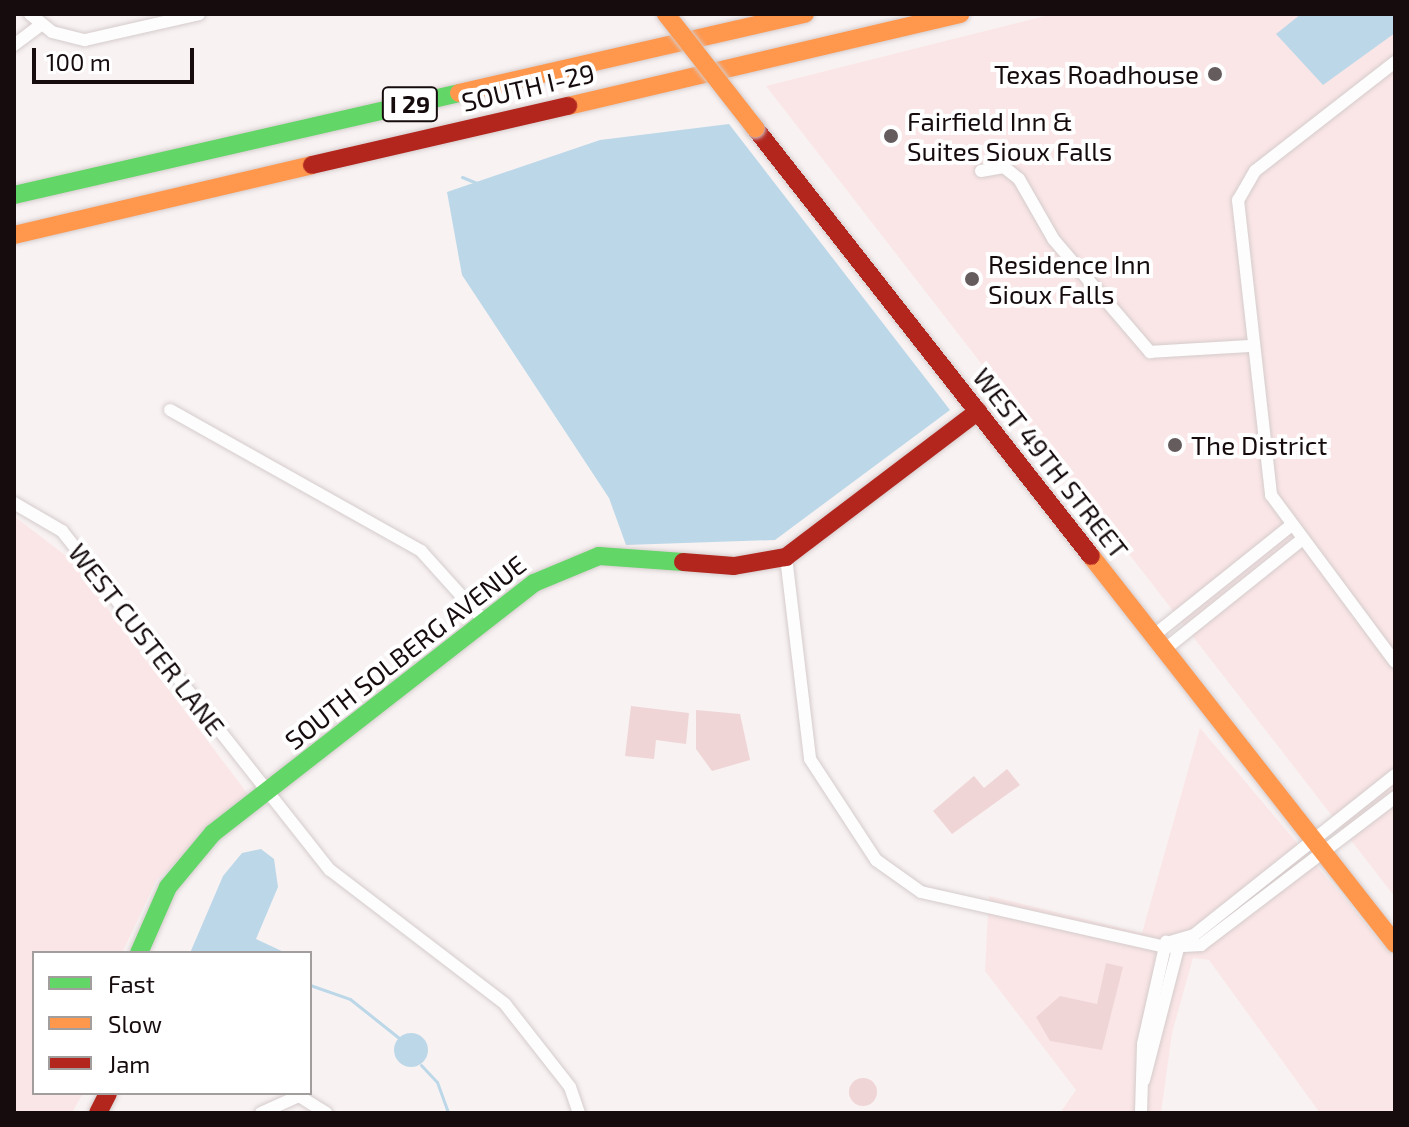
<!DOCTYPE html>
<style>
body{margin:0}
#map{position:relative;width:1409px;height:1127px;overflow:hidden;background:#f8f2f2;font-family:"Exo 2",sans-serif}
div>[style]{position:absolute}
.built>*{inset:0;background:#fbe6e7}
.green>*{inset:0;background:#f0d5d6}
.round{border-radius:50%}
.water>*{inset:0;background:#bcd8e8}
.stream>*{height:3px;margin:-1.5px;padding:0 1.5px;transform-origin:1.5px;border-radius:1.5px;background:#bcd8e8}
.roads{filter:drop-shadow(0 0 2px #d5cccc) drop-shadow(0 0 2px #d5cccc)}
.street>*{height:12px;margin:-6px;padding:0 6px;transform-origin:6px;border-radius:6px;background:#fefdfd}
.fast>*{height:18px;margin:-9px;padding:0 9px;transform-origin:9px;border-radius:9px;background:#63d668}
.slow>*{height:18px;margin:-9px;padding:0 9px;transform-origin:9px;border-radius:9px;background:#ff974d}
.jam>*{height:18px;margin:-9px;padding:0 9px;transform-origin:9px;border-radius:9px;background:#b3261e}
.bridges{filter:drop-shadow(0 0 2px #d5cccc) drop-shadow(0 0 2px #d5cccc)}
.slow-bridge>*{height:18px;margin:-9px;padding:0 9px;transform-origin:9px;border-radius:9px;background:#ff974d}
.dots>*{width:22px;height:22px;translate:-50% -50%;box-sizing:border-box;border:4px solid #fff;border-radius:50%}
span{translate:-50% -50%;white-space:nowrap;text-align:center;line-height:1.15;-webkit-text-stroke:8px #fff;paint-order:stroke}
.shield-label span{padding:2px 6px;background:#fff;border:2px solid;border-radius:6px;-webkit-text-stroke-width:0}
.shield-label{font-size:24px;color:#160c0d;font-weight:700}
.poi-label{font-size:26px;color:#160c0d}
.right{translate:-100% -50%;text-align:right}
.left{translate:0 -50%;text-align:left}
.street-label{font-size:26px;color:#160c0d}
.frame{position:absolute;inset:0;border:16px solid #160c0d;pointer-events:none}
.legend{position:absolute;left:32px;top:951px;width:280px;height:144px;box-sizing:border-box;background:#fff;border:2px solid #a29e9e;margin:0;padding:10px 14px;list-style:none;font-size:24px;color:#160c0d}
.legend li{display:flex;align-items:center;gap:16px;height:40px}
.legend b{width:40px;border:2px solid #a29e9e}
.scale{position:absolute;left:32px;top:48px;width:162px;height:36px;box-sizing:border-box;border:4px solid #160c0d;border-top:0;padding-left:10px;font-size:24px;line-height:28px;white-space:nowrap;color:#160c0d;-webkit-text-stroke:6px #fff;paint-order:stroke}
</style>
<div id="map">
<div class="built">
<div style="clip-path:polygon(1053px 14px,1395px 14px,1395px 897px,766px 86px)"></div>
<div style="clip-path:polygon(14px 516px,70px 559px,250px 797px,157px 879px,122px 953px,34px 953px,34px 1093px,83px 1093px,72px 1113px,14px 1113px)"></div>
<div style="clip-path:polygon(1200px 728px,1395px 959px,1395px 1113px,1320px 1113px,1209px 960px,1193px 958px,1172px 1033px,1161px 1113px,1060px 1113px,1076px 1090px,985px 971px,989px 896px,1142px 933px)"></div>
</div>
<div class="green">
<div style="clip-path:polygon(631px 706px,689px 713px,686px 744px,656px 740px,654px 759px,625px 756px)"></div>
<div style="clip-path:polygon(696px 710px,740px 714px,750px 760px,712px 771px,696px 749px)"></div>
<div style="clip-path:polygon(1007px 769px,1020px 785px,952px 834px,933px 811px,974px 776px,984px 788px)"></div>
<div style="clip-path:polygon(1106px 963px,1123px 967px,1102px 1050px,1050px 1041px,1036px 1017px,1060px 996px,1097px 1004px)"></div>
<div class="round" style="left:849px;top:1078px;width:28px;height:28px"></div>
</div>
<div class="water">
<div style="clip-path:polygon(1301px 14px,1395px 14px,1395px 33px,1323px 85px,1276px 34px)"></div>
<div style="clip-path:polygon(729px 124px,950px 410px,775px 540px,626px 545px,609px 498px,462px 275px,447px 192px,600px 140px)"></div>
<div style="clip-path:polygon(261px 849px,274px 859px,278px 887px,256px 939px,286px 953px,190px 953px,223px 876px,242px 853px)"></div>
<div class="round" style="left:394px;top:1033px;width:34px;height:34px"></div>
</div>
<div class="stream">
<div style="left:462px;top:177px;width:16px;rotate:22deg"></div>
<div style="left:310px;top:985px;width:42px;rotate:19.3deg"></div>
<div style="left:350px;top:999px;width:63px;rotate:38.5deg"></div>
<div style="left:421px;top:1065px;width:23px;rotate:47deg"></div>
<div style="left:437px;top:1082px;width:33px;rotate:70deg"></div>
</div>
<div class="roads">
<div class="street">
<div style="left:30px;top:14px;width:28px;rotate:39deg"></div>
<div style="left:52px;top:32px;width:34px;rotate:14deg"></div>
<div style="left:85px;top:40px;width:117px;rotate:-12.8deg"></div>
<div style="left:14px;top:45px;width:31px;rotate:-37deg"></div>
<div style="left:1395px;top:62px;width:177px;rotate:142.1deg"></div>
<div style="left:1255px;top:171px;width:34px;rotate:120deg"></div>
<div style="left:1238px;top:200px;width:297px;rotate:83.6deg"></div>
<div style="left:1271px;top:495px;width:208px;rotate:53.4deg"></div>
<div style="left:981px;top:171px;width:23px;rotate:-10deg"></div>
<div style="left:1004px;top:167px;width:19px;rotate:39deg"></div>
<div style="left:1019px;top:179px;width:70px;rotate:60.2deg"></div>
<div style="left:1054px;top:240px;width:148px;rotate:49.4deg"></div>
<div style="left:1150px;top:352px;width:102px;rotate:-3.4deg"></div>
<div style="left:170px;top:410px;width:288px;rotate:29.3deg"></div>
<div style="left:421px;top:551px;width:94px;rotate:48deg"></div>
<div style="left:14px;top:503px;width:56px;rotate:30.3deg"></div>
<div style="left:62px;top:531px;width:432px;rotate:51.7deg"></div>
<div style="left:330px;top:870px;width:220px;rotate:37.4deg"></div>
<div style="left:505px;top:1004px;width:105px;rotate:51.9deg"></div>
<div style="left:570px;top:1087px;width:28px;rotate:71deg"></div>
<div style="left:786px;top:557px;width:203px;rotate:83.2deg"></div>
<div style="left:810px;top:759px;width:121px;rotate:56.8deg"></div>
<div style="left:876px;top:860px;width:55px;rotate:35.4deg"></div>
<div style="left:921px;top:892px;width:250px;rotate:12.7deg"></div>
<div style="left:1165px;top:947px;width:36px;rotate:-3deg"></div>
<div style="left:1201px;top:945px;width:244px;rotate:-37.3deg"></div>
<div style="left:1153px;top:636px;width:174px;rotate:-38.7deg"></div>
<div style="left:1164px;top:650px;width:174px;rotate:-38.7deg"></div>
<div style="left:1170px;top:942px;width:25px;rotate:-16deg"></div>
<div style="left:1194px;top:935px;width:257px;rotate:-38.5deg"></div>
<div style="left:1144px;top:1080px;width:144px;rotate:-75.5deg"></div>
<div style="left:261px;top:1113px;width:42px;rotate:-24.1deg"></div>
<div style="left:299px;top:1096px;width:32px;rotate:32deg"></div>
<div style="left:1141px;top:1113px;width:69px;rotate:-88.3deg"></div>
<div style="left:1143px;top:1044px;width:105px;rotate:-77.3deg"></div>
</div>
<div class="fast">
<div style="left:14px;top:195px;width:457px;rotate:-12.9deg"></div>
<div style="left:139px;top:953px;width:72px;rotate:-66.3deg"></div>
<div style="left:168px;top:887px;width:70px;rotate:-50.2deg"></div>
<div style="left:213px;top:833px;width:407px;rotate:-37.9deg"></div>
<div style="left:534px;top:583px;width:70px;rotate:-22.6deg"></div>
<div style="left:599px;top:556px;width:84px;rotate:4.1deg"></div>
</div>
<div class="slow">
<div style="left:459px;top:93px;width:355px;rotate:-12.9deg"></div>
<div style="left:568px;top:106px;width:403px;rotate:-13.2deg"></div>
<div style="left:14px;top:235px;width:306px;rotate:-13.2deg"></div>
<div style="left:1091px;top:556px;width:493px;rotate:51.9deg"></div>
</div>
<div class="jam">
<div style="left:755px;top:128px;width:544px;rotate:51.87deg"></div>
<div style="left:312px;top:165px;width:263px;rotate:-13deg"></div>
<div style="left:683px;top:562px;width:51px;rotate:4.5deg"></div>
<div style="left:734px;top:566px;width:53px;rotate:-9.8deg"></div>
<div style="left:786px;top:557px;width:241px;rotate:-37.2deg"></div>
<div style="left:98px;top:1113px;width:22px;rotate:-63deg"></div>
</div>
</div>
<div class="bridges">
<div class="slow-bridge">
<div style="left:666px;top:14px;width:145px;rotate:52deg"></div>
</div>
</div>
<div class="dots">
<div style="left:1215px;top:74px;background:#655c5d"></div>
<div style="left:891px;top:136px;background:#655c5d"></div>
<div style="left:972px;top:279px;background:#655c5d"></div>
<div style="left:1175px;top:445px;background:#655c5d"></div>
</div>
<div class="shield-label">
<span style="left:410px;top:104px">I 29</span>
</div>
<div class="poi-label">
<span class="right" style="left:1199px;top:74px">Texas Roadhouse</span>
<span class="left" style="left:907px;top:136px">Fairfield Inn &amp;<br>Suites Sioux Falls</span>
<span class="left" style="left:988px;top:279px">Residence Inn<br>Sioux Falls</span>
<span class="left" style="left:1191px;top:445px">The District</span>
</div>
<div class="street-label">
<span style="left:528px;top:87px;rotate:-13deg">SOUTH I-29</span>
<span style="left:1051px;top:463px;rotate:52deg">WEST 49TH STREET</span>
<span style="left:147px;top:639px;rotate:52deg">WEST CUSTER LANE</span>
<span style="left:405px;top:652px;rotate:-38deg">SOUTH SOLBERG AVENUE</span>
</div>
<div class="frame"></div>
<ul class="legend">
<li><b style="height:10px;background:#63d668"></b>Fast</li>
<li><b style="height:10px;background:#ff974d"></b>Slow</li>
<li><b style="height:10px;background:#b3261e"></b>Jam</li>
</ul>
<div class="scale">100 m</div>
</div>
